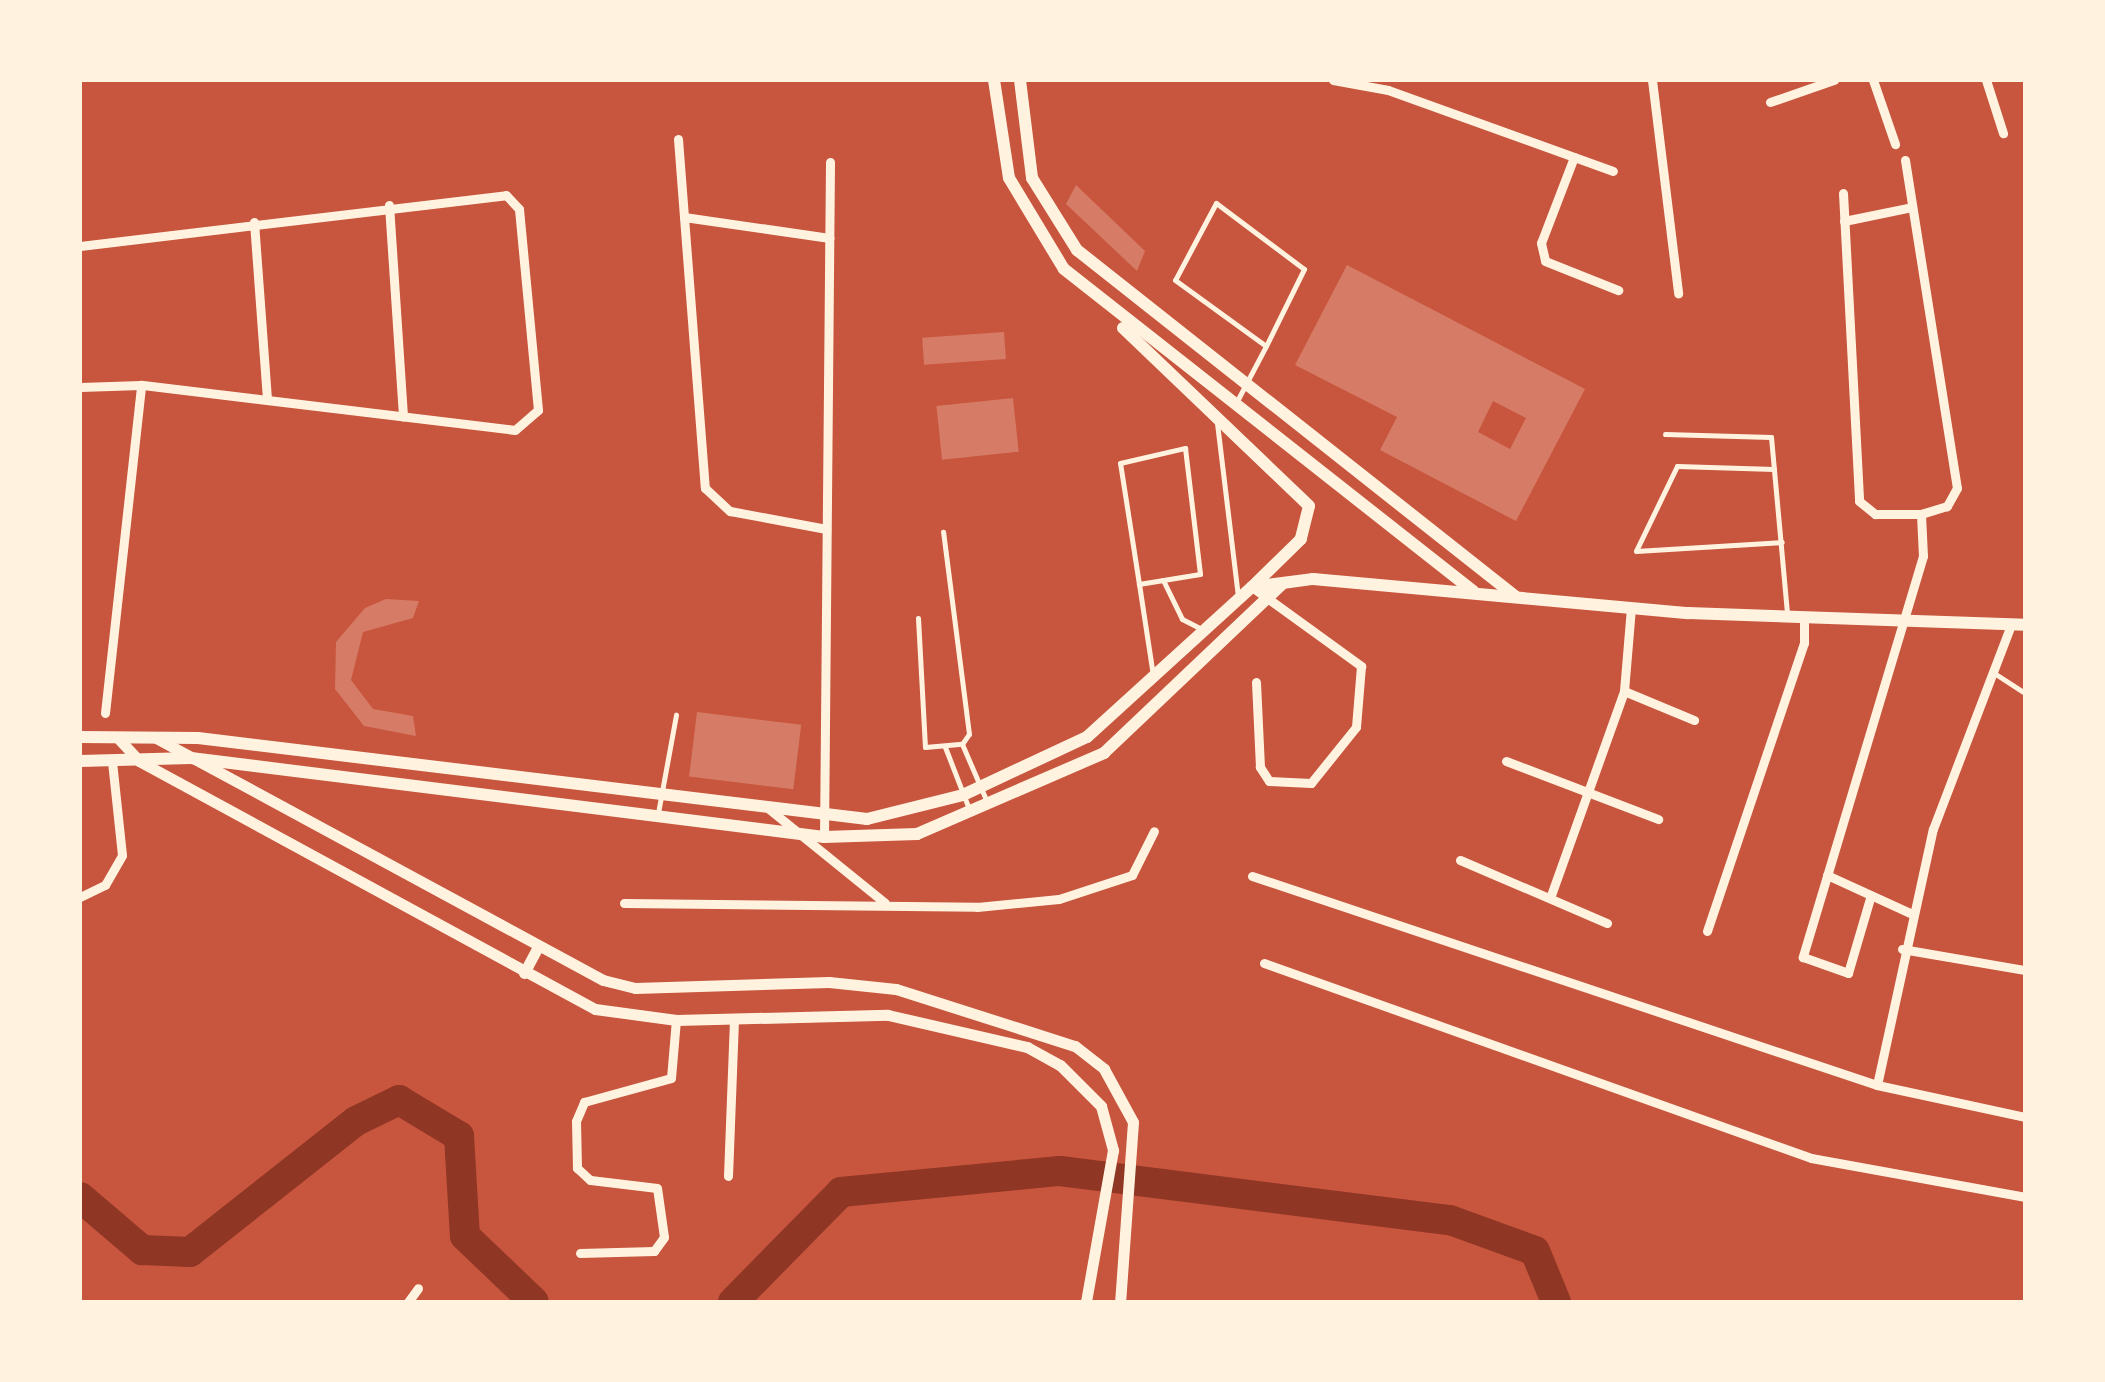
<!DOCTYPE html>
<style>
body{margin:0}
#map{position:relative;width:2105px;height:1382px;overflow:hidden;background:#c8553d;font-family:"Titillium Web",sans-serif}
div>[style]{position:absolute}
.river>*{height:30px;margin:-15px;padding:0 15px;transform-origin:15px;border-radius:15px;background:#8f3625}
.building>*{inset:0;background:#d67c66;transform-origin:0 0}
.service>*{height:5px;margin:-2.5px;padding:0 2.5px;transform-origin:2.5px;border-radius:2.5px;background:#fff3e0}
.minor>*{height:9px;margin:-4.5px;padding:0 4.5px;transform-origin:4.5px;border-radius:4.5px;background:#fff3e0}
.tertiary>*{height:11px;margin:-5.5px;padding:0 5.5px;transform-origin:5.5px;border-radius:5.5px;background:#fff3e0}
.secondary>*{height:12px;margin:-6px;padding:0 6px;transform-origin:6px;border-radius:6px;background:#fff3e0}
span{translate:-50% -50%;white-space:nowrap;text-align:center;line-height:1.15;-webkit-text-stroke:8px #fff3e0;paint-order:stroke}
.frame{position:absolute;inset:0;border:82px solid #fff3e0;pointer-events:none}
</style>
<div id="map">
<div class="river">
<div style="left:80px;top:1197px;width:82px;rotate:40.5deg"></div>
<div style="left:142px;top:1250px;width:48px;rotate:2.4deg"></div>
<div style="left:190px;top:1252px;width:211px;rotate:-38.3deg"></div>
<div style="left:356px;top:1121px;width:48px;rotate:-26deg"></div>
<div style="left:399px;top:1100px;width:70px;rotate:31deg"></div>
<div style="left:459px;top:1136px;width:100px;rotate:86.6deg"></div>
<div style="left:465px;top:1236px;width:95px;rotate:43.7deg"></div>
<div style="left:733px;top:1302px;width:154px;rotate:-45.5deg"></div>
<div style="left:841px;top:1192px;width:220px;rotate:-5.5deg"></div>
<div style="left:1060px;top:1171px;width:393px;rotate:7.2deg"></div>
<div style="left:1450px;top:1220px;width:90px;rotate:20deg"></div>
<div style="left:1535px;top:1251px;width:55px;rotate:67.6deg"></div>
</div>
<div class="building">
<div style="clip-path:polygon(1076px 185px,1145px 251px,1137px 271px,1066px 204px)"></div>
<div style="clip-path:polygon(evenodd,1347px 265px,1585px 389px,1516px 521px,1380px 450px,1397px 417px,1295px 365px,1347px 265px,1493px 401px,1526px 418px,1510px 449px,1478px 432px,1493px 401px)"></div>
<div style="left:1004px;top:332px;width:27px;height:82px;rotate:86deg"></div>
<div style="left:1013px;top:398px;width:54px;height:77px;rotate:84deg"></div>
<div style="clip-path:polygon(386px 599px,419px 601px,413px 618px,363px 632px,351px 680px,373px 709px,413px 716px,416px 736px,364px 726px,335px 689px,336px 642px,365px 608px)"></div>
<div style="left:697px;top:712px;width:105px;height:65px;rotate:7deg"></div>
</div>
<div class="service">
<div style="left:1237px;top:401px;width:62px;rotate:-62.2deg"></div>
<div style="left:1266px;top:346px;width:86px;rotate:-63.7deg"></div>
<div style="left:1304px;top:269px;width:110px;rotate:-143.1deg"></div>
<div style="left:1216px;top:203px;width:87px;rotate:118deg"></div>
<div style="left:1175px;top:280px;width:112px;rotate:36deg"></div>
<div style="left:1217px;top:423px;width:174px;rotate:83.1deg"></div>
<div style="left:1665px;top:434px;width:106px;rotate:1.6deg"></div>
<div style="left:1771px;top:437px;width:178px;rotate:84.8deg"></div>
<div style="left:1185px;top:448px;width:127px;rotate:83.2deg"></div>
<div style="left:1200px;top:574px;width:62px;rotate:170.7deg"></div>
<div style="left:1139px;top:584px;width:122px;rotate:-98.9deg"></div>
<div style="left:1120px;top:463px;width:67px;rotate:-13deg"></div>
<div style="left:1774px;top:469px;width:97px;rotate:-178.2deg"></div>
<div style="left:1677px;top:466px;width:94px;rotate:115.8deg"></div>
<div style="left:1636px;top:551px;width:146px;rotate:-3.5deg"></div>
<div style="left:1163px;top:580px;width:43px;rotate:64deg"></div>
<div style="left:1182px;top:619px;width:22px;rotate:27deg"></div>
<div style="left:1139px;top:584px;width:92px;rotate:81.3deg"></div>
<div style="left:918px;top:618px;width:129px;rotate:86.9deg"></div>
<div style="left:925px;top:747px;width:37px;rotate:-5deg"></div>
<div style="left:962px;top:744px;width:12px;rotate:-55deg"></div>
<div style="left:969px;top:734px;width:204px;rotate:-97.3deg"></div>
<div style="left:1994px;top:673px;width:37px;rotate:33deg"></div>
<div style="left:962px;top:744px;width:63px;rotate:66.7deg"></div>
<div style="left:945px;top:747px;width:66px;rotate:68.8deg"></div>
<div style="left:658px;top:813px;width:100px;rotate:-79.6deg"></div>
</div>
<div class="minor">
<div style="left:1333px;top:80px;width:56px;rotate:10.3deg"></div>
<div style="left:1388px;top:90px;width:239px;rotate:19.8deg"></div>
<div style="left:1652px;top:80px;width:215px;rotate:83deg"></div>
<div style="left:1873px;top:80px;width:68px;rotate:71deg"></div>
<div style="left:1986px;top:80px;width:56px;rotate:72.2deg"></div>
<div style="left:1770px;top:102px;width:68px;rotate:-19deg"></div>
<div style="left:678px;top:139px;width:350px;rotate:85.6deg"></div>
<div style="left:705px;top:488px;width:34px;rotate:43deg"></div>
<div style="left:730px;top:511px;width:98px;rotate:10.6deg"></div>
<div style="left:1574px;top:157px;width:92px;rotate:111deg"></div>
<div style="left:1541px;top:243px;width:18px;rotate:77deg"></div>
<div style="left:1545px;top:261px;width:79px;rotate:21.7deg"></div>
<div style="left:1905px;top:160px;width:332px;rotate:81deg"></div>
<div style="left:1957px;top:488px;width:21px;rotate:119deg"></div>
<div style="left:1947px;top:506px;width:27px;rotate:163deg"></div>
<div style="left:1843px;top:193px;width:308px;rotate:87deg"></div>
<div style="left:1859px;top:501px;width:21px;rotate:39deg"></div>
<div style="left:1875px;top:514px;width:46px"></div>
<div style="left:1921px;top:514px;width:42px;rotate:87.3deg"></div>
<div style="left:1923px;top:556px;width:419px;rotate:106.7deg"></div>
<div style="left:1803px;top:957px;width:48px;rotate:19.6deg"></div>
<div style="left:1848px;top:973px;width:81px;rotate:-73.6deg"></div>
<div style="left:389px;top:205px;width:212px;rotate:86.2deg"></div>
<div style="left:684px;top:217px;width:147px;rotate:8.2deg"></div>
<div style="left:1844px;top:221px;width:69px;rotate:-11.6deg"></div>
<div style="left:254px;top:222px;width:177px;rotate:85.8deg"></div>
<div style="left:80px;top:246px;width:429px;rotate:-6.8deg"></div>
<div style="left:506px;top:195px;width:19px;rotate:47deg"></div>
<div style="left:519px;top:209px;width:202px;rotate:84.6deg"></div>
<div style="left:538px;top:410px;width:30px;rotate:139deg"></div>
<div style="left:515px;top:430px;width:377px;rotate:-173.1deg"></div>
<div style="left:141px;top:385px;width:61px;rotate:178.1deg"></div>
<div style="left:1252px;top:587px;width:135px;rotate:35.9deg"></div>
<div style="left:1361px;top:666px;width:61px;rotate:94.7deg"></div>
<div style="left:1356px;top:727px;width:72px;rotate:128.8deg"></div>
<div style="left:1311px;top:783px;width:42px;rotate:-177.3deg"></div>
<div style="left:1269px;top:781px;width:17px;rotate:-123deg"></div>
<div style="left:1260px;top:767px;width:85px;rotate:-92.7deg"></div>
<div style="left:1624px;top:691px;width:76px;rotate:22.5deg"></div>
<div style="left:105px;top:713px;width:330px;rotate:-83.7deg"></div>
<div style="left:1506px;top:761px;width:163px;rotate:20.9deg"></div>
<div style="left:769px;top:809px;width:149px;rotate:39deg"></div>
<div style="left:824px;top:837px;width:675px;rotate:-89.49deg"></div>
<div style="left:1460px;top:860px;width:160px;rotate:23.2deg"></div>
<div style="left:1827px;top:875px;width:91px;rotate:24.6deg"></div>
<div style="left:1252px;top:876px;width:659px;rotate:18.49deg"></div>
<div style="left:1877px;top:1085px;width:151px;rotate:12.2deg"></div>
<div style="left:80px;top:897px;width:28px;rotate:-26deg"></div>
<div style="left:105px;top:885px;width:34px;rotate:-60deg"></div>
<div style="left:122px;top:855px;width:95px;rotate:-96.1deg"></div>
<div style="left:1550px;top:898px;width:220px;rotate:-70.3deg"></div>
<div style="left:1624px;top:691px;width:83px;rotate:-85.2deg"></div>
<div style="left:624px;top:903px;width:353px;rotate:0.6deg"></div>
<div style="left:977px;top:907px;width:82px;rotate:-5.6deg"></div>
<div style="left:1059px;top:899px;width:77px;rotate:-18.2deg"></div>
<div style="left:1132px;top:875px;width:49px;rotate:-63.4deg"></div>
<div style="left:1707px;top:931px;width:304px;rotate:-71.4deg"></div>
<div style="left:1804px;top:643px;width:25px;rotate:-90deg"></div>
<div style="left:1902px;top:949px;width:125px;rotate:9.7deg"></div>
<div style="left:1264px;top:963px;width:581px;rotate:19.62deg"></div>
<div style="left:1811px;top:1158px;width:218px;rotate:10.3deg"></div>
<div style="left:1877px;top:1085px;width:262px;rotate:-77.7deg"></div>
<div style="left:1933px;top:829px;width:218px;rotate:-69.1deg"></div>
<div style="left:728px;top:1176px;width:157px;rotate:-87.8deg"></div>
<div style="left:580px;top:1253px;width:74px;rotate:-1.5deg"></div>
<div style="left:654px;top:1251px;width:17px;rotate:-54deg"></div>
<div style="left:664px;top:1237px;width:49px;rotate:-98.1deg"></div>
<div style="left:657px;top:1188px;width:67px;rotate:-173.2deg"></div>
<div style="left:590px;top:1180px;width:18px;rotate:-137deg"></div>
<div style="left:577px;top:1168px;width:47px;rotate:-91.2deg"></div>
<div style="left:576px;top:1121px;width:21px;rotate:-67deg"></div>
<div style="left:584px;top:1102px;width:90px;rotate:-15.4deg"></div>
<div style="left:671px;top:1078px;width:58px;rotate:-85.1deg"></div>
<div style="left:408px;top:1302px;width:17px;rotate:-54deg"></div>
</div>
<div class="tertiary">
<div style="left:117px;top:737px;width:33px;rotate:47deg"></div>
<div style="left:139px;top:761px;width:519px;rotate:28.54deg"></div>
<div style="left:595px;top:1009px;width:82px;rotate:7.7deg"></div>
<div style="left:676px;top:1020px;width:212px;rotate:-1.4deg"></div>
<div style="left:888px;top:1015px;width:143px;rotate:13deg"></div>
<div style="left:1027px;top:1047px;width:38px;rotate:29deg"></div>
<div style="left:1060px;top:1065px;width:58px;rotate:45deg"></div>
<div style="left:1101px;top:1106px;width:46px;rotate:74.7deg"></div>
<div style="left:1113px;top:1150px;width:154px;rotate:100.1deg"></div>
<div style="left:156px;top:738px;width:508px;rotate:28.43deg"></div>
<div style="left:603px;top:980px;width:33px;rotate:14deg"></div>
<div style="left:635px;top:988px;width:194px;rotate:-1.8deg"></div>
<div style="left:829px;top:982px;width:67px;rotate:6deg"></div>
<div style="left:896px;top:989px;width:188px;rotate:17.7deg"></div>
<div style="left:1075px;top:1046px;width:37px;rotate:38deg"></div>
<div style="left:1104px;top:1069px;width:60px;rotate:61.3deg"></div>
<div style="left:1133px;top:1122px;width:180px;rotate:94.1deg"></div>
<div style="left:524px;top:973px;width:30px;rotate:-62deg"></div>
</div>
<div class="secondary">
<div style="left:994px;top:80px;width:99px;rotate:81.3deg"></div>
<div style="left:1009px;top:178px;width:106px;rotate:58.9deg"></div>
<div style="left:1064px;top:269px;width:521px;rotate:38.21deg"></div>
<div style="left:1020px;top:80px;width:99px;rotate:83deg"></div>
<div style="left:1032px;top:178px;width:85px;rotate:58deg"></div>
<div style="left:1077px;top:250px;width:558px;rotate:38.31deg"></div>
<div style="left:1123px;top:328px;width:257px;rotate:43.7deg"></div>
<div style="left:1309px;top:506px;width:34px;rotate:104deg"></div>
<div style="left:1301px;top:539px;width:69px;rotate:135.6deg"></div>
<div style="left:80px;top:737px;width:118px;rotate:0.5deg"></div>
<div style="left:198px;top:738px;width:674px;rotate:6.9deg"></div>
<div style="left:867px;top:819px;width:99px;rotate:-14deg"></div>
<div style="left:963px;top:795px;width:137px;rotate:-25.1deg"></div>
<div style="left:1087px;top:737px;width:223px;rotate:-42.3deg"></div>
<div style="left:1252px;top:587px;width:62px;rotate:-7.5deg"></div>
<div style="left:1313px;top:579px;width:377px;rotate:5.2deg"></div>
<div style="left:1688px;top:613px;width:337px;rotate:2deg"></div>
<div style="left:80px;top:761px;width:111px;rotate:-1.5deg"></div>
<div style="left:191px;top:758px;width:638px;rotate:7.11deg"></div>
<div style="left:824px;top:837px;width:93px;rotate:-1.8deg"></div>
<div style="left:917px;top:834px;width:204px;rotate:-23.4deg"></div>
<div style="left:1104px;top:753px;width:245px;rotate:-43.5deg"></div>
</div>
<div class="frame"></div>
</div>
